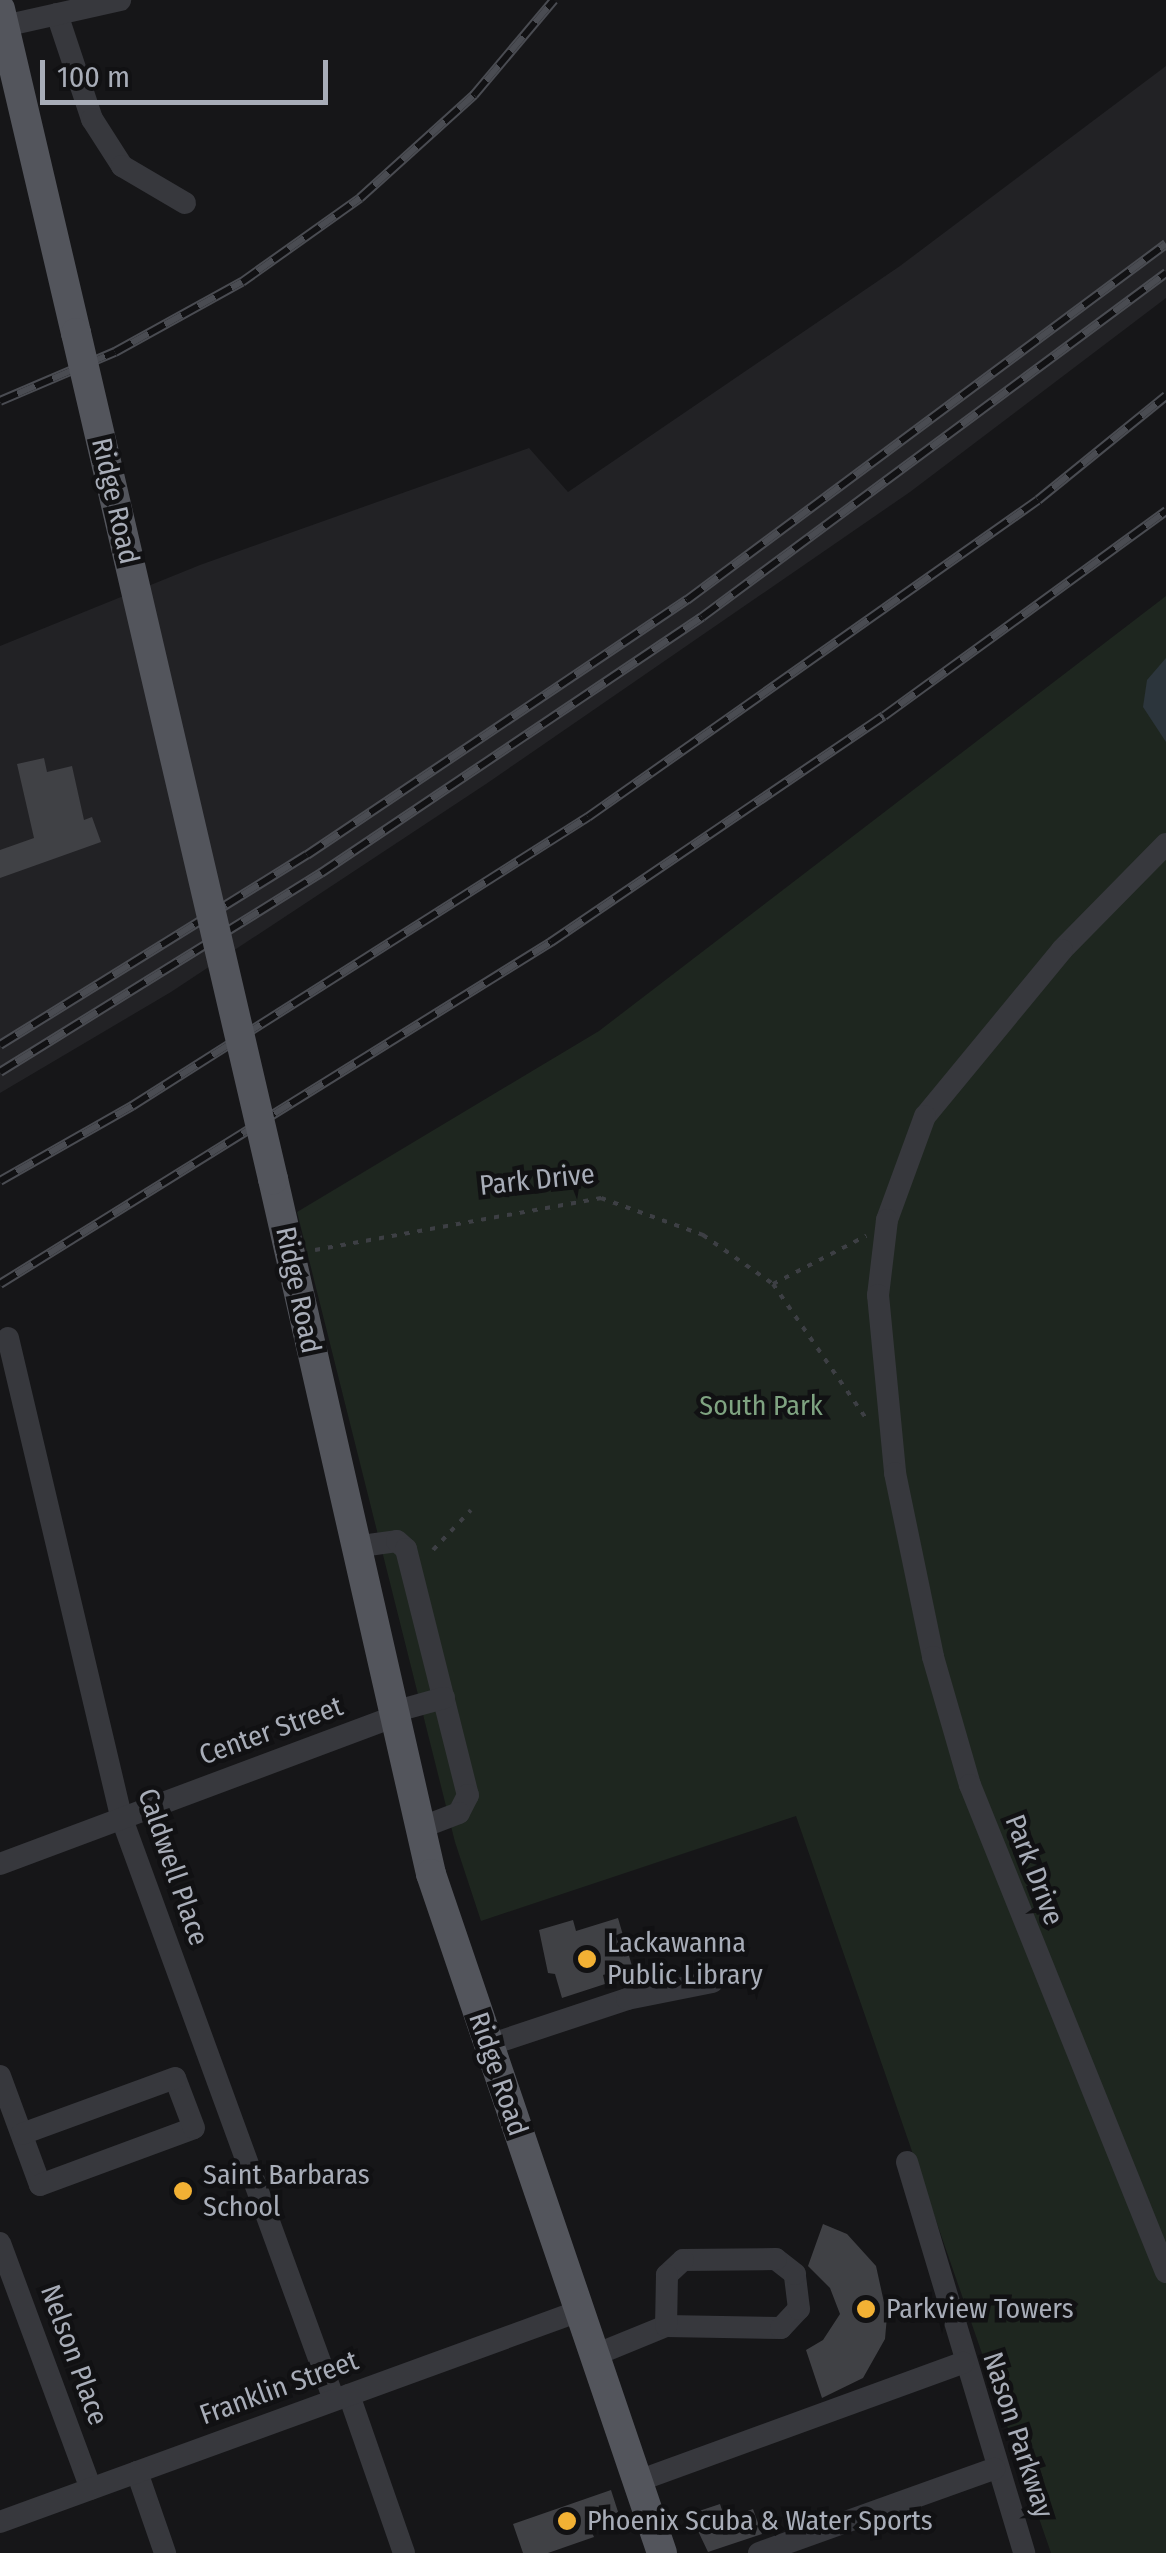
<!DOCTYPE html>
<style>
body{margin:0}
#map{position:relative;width:1166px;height:2553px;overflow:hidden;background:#161618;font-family:"Fira Sans Condensed",sans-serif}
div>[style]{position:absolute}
.built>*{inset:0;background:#222225}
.green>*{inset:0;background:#1e261f}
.water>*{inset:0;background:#2c353c}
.building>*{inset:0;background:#404145}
.path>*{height:4px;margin-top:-2px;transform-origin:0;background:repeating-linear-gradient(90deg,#3d3f44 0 5px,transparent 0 13px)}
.minor>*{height:22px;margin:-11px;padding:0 11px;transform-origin:11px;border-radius:11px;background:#37383d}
.major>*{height:30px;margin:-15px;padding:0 15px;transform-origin:15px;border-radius:15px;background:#53555c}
.rail>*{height:10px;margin-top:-5px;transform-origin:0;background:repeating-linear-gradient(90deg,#111113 0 19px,#4a4c52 0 38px);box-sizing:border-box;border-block:2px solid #4a4c52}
.major-bridge>*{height:30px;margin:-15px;padding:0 15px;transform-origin:15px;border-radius:15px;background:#53555c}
.dots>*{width:28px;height:28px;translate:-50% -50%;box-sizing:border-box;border:5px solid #111113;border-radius:50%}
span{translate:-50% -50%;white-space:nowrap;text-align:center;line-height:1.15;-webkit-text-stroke:9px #111113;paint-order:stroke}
.street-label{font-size:28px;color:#a8adb8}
.park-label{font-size:28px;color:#7fa381}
.poi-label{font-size:28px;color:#a8adb8}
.left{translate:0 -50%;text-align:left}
.scale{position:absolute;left:40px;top:60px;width:288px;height:45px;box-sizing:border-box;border:5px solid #a8adb8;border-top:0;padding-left:12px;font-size:30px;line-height:35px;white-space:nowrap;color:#a8adb8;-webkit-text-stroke:8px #111113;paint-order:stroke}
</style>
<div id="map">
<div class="built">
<div style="clip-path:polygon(1166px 66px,1166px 298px,910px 492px,486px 784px,171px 992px,0 1093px,0 646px,200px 565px,529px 448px,568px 492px,900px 266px)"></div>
</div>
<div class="green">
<div style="clip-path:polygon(1166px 596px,1166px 2553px,1051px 2553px,796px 1816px,481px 1921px,455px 1842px,297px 1212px,599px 1031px)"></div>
</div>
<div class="water">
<div style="clip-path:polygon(1166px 658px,1166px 742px,1143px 707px,1147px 680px)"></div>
</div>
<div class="building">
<div style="clip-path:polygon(44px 758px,47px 772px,72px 766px,84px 820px,92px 817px,101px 842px,0 878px,0 850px,34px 838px,17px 764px)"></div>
<div style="clip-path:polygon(618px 1918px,632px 1966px,603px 1975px,605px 1984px,562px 1998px,555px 1974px,548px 1973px,539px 1930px,573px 1920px,576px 1931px)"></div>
<div style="clip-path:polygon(823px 2224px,847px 2234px,876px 2266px,887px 2316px,885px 2339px,863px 2378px,822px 2398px,806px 2350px,823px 2340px,840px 2314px,830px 2288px,808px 2266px)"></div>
<div style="clip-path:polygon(611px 2490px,620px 2518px,590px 2528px,594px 2537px,548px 2553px,523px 2553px,513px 2524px)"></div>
<div style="clip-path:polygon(720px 2504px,725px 2519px,753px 2509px,762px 2534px,708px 2552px,690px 2514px)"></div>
</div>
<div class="path">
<div style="left:315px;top:1250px;width:291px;rotate:-10.3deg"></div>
<div style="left:601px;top:1198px;width:109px;rotate:19.9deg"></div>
<div style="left:703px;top:1235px;width:85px;rotate:35deg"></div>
<div style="left:773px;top:1284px;width:165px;rotate:55.3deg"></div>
<div style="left:773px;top:1284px;width:105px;rotate:-27.3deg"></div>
<div style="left:433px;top:1550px;width:55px;rotate:-46.5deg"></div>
</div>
<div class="minor">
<div style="left:57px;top:14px;width:111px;rotate:71.6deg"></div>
<div style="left:92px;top:119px;width:56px;rotate:57.4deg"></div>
<div style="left:122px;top:166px;width:73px;rotate:30.4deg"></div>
<div style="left:4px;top:26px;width:119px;rotate:-12.6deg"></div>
<div style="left:1166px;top:844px;width:148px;rotate:134.5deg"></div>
<div style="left:1062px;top:950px;width:215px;rotate:129.5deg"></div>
<div style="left:925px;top:1116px;width:111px;rotate:110.1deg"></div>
<div style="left:887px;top:1220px;width:76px;rotate:96.8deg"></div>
<div style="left:878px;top:1295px;width:179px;rotate:84.5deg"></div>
<div style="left:895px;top:1473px;width:188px;rotate:78.3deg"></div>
<div style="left:933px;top:1657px;width:133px;rotate:73.9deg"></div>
<div style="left:970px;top:1785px;width:525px;rotate:68.08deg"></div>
<div style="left:8px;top:1338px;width:494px;rotate:76.7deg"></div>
<div style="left:122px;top:1819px;width:618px;rotate:69.95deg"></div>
<div style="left:354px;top:1547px;width:43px;rotate:-7.9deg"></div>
<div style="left:397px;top:1541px;width:12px;rotate:42deg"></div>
<div style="left:406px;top:1549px;width:254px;rotate:75.9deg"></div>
<div style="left:468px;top:1795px;width:20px;rotate:117deg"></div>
<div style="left:459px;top:1813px;width:42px;rotate:159deg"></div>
<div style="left:393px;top:1712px;width:53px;rotate:-15.4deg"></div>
<div style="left:0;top:1864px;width:421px;rotate:-20.5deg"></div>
<div style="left:489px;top:2045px;width:145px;rotate:-18.4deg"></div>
<div style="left:627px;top:1999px;width:87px;rotate:-11.3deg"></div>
<div style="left:0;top:2076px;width:116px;rotate:69.8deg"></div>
<div style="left:40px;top:2185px;width:164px;rotate:-20.3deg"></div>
<div style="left:194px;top:2128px;width:53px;rotate:-110.8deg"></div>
<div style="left:175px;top:2078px;width:163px;rotate:159.9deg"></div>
<div style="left:907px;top:2162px;width:408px;rotate:73.3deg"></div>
<div style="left:0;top:2243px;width:262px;rotate:69.7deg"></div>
<div style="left:595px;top:2355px;width:77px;rotate:-22.2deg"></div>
<div style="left:666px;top:2326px;width:115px;rotate:1deg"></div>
<div style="left:781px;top:2328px;width:26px;rotate:-47deg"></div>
<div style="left:799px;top:2309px;width:35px;rotate:-97deg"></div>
<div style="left:795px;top:2274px;width:24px;rotate:-142deg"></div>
<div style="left:776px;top:2259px;width:93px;rotate:179.4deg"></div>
<div style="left:683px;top:2260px;width:22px;rotate:137deg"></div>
<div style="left:667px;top:2275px;width:51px;rotate:91.1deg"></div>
<div style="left:349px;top:2395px;width:167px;rotate:70.8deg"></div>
<div style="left:137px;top:2472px;width:86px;rotate:70.9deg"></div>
<div style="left:638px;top:2481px;width:346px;rotate:-20deg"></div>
<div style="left:0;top:2522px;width:616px;rotate:-20.02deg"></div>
<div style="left:759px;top:2553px;width:250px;rotate:-19.7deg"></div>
</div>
<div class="major">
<div style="left:0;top:9px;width:333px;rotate:76.8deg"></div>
<div style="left:273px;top:1179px;width:713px;rotate:77.19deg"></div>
<div style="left:431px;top:1874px;width:717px;rotate:71.21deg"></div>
</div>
<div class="rail">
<div style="left:0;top:401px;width:125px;rotate:-23.1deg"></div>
<div style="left:115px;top:352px;width:145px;rotate:-28.9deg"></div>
<div style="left:242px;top:282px;width:145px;rotate:-35.4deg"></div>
<div style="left:360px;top:198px;width:154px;rotate:-42.1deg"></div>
<div style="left:474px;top:95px;width:124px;rotate:-49.9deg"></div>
<div style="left:0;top:1045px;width:361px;rotate:-31.8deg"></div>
<div style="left:307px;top:855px;width:458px;rotate:-33.9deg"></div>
<div style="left:687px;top:600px;width:597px;rotate:-36.62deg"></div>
<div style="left:0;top:1072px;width:378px;rotate:-31.8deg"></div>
<div style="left:321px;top:873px;width:459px;rotate:-33.9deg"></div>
<div style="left:702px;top:617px;width:578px;rotate:-36.55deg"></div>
<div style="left:0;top:1181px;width:152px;rotate:-29.6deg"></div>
<div style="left:132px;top:1106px;width:540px;rotate:-32.37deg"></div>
<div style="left:588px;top:817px;width:550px;rotate:-35.16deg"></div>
<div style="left:1038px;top:500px;width:165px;rotate:-39.1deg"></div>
<div style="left:0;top:1284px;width:649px;rotate:-31.83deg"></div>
<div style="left:551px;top:942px;width:402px;rotate:-34.2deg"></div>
<div style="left:884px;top:716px;width:349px;rotate:-36deg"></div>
</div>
<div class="major-bridge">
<div style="left:76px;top:333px;width:869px;rotate:76.89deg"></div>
</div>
<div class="dots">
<div style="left:587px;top:1959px;background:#f2b134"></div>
<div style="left:183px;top:2191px;background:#f2b134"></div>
<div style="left:866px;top:2309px;background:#f2b134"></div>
<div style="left:567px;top:2521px;background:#f2b134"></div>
</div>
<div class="street-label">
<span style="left:115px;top:501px;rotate:77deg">Ridge Road</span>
<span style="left:537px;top:1180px;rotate:-6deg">Park Drive</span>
<span style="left:298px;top:1290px;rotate:78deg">Ridge Road</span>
<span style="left:271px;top:1731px;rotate:-20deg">Center Street</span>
<span style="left:173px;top:1867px;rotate:71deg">Caldwell Place</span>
<span style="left:1034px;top:1870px;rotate:69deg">Park Drive</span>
<span style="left:498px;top:2074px;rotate:71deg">Ridge Road</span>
<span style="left:74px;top:2355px;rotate:70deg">Nelson Place</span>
<span style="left:279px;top:2388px;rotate:-20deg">Franklin Street</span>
<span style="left:1018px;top:2435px;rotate:72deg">Nason Parkway</span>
</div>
<div class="park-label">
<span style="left:761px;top:1406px">South Park</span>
</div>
<div class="poi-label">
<span class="left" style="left:607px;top:1959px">Lackawanna<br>Public Library</span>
<span class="left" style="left:203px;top:2191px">Saint Barbaras<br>School</span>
<span class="left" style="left:886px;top:2309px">Parkview Towers</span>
<span class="left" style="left:587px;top:2521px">Phoenix Scuba &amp; Water Sports</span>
</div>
<div class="scale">100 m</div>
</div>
